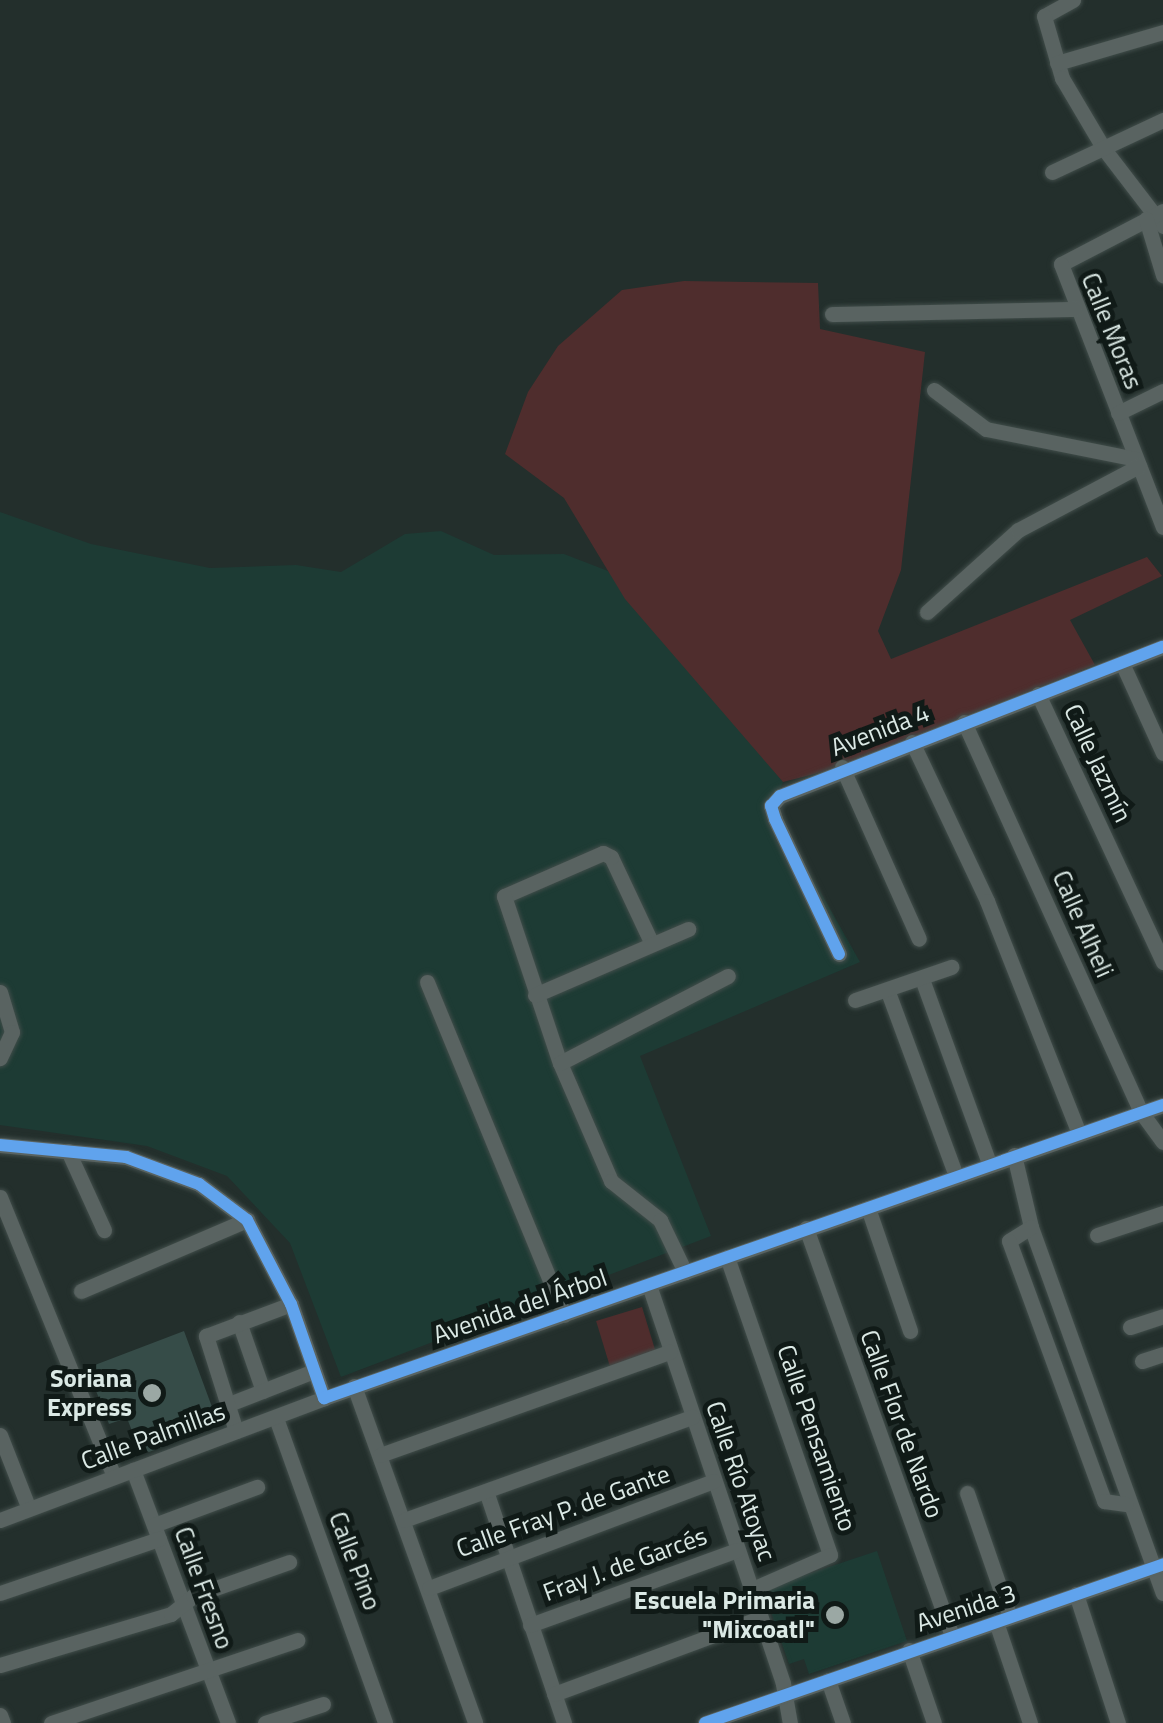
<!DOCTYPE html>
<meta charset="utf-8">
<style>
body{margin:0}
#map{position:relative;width:1163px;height:1723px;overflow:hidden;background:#232f2c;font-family:"Titillium Web",sans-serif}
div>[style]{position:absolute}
.built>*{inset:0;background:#1d3b34}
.green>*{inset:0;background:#4f2d2d;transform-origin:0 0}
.building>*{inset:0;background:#364c48}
.roads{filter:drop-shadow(0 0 2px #414d4a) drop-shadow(0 0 2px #414d4a)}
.minor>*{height:15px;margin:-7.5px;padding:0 7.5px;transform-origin:7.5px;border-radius:7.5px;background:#596361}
.cycleway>*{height:12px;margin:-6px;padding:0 6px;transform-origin:6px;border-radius:6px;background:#60a3ed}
.dots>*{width:28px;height:28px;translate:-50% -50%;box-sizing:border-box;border:5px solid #101a17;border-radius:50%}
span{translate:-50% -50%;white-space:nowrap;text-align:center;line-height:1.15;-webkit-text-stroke:10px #101a17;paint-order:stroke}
.street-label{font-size:25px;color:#dbe9e5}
.poi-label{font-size:25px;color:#dbe9e5;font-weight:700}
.right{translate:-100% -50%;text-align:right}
</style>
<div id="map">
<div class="built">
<div style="clip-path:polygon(0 512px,91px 544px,210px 568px,296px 565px,341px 572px,405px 534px,441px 531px,494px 555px,564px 554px,608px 571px,783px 782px,772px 806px,860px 962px,640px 1056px,711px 1236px,341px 1377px,290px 1243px,227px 1176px,147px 1146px,0 1125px)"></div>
<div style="clip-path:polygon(877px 1551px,907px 1641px,809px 1674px,804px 1659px,789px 1664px,763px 1589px)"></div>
</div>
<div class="green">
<div style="clip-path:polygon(684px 281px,818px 283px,820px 329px,925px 352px,901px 570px,878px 631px,891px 659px,1147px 557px,1162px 576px,1070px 620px,1095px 665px,842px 767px,783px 782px,625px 599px,564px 498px,505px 454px,528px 392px,558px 346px,622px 290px)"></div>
<div style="left:642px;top:1307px;width:49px;height:48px;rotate:73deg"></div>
</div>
<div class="building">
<div style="clip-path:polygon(184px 1331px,219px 1426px,149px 1452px,138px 1447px,127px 1418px,109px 1424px,87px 1368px)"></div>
</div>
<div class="roads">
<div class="minor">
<div style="left:1073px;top:0;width:33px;rotate:151deg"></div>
<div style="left:1044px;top:16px;width:65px;rotate:73.8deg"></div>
<div style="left:1062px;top:78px;width:82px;rotate:59.4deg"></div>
<div style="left:1104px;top:149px;width:97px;rotate:52.5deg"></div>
<div style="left:1057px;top:63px;width:110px;rotate:-16.3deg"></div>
<div style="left:1052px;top:172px;width:123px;rotate:-25.1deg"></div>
<div style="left:1163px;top:211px;width:115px;rotate:152.5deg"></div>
<div style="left:1061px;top:264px;width:282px;rotate:68.8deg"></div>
<div style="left:1146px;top:219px;width:59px;rotate:73.1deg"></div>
<div style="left:832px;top:314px;width:243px;rotate:-1.2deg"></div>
<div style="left:934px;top:390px;width:65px;rotate:36.9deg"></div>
<div style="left:986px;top:429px;width:153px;rotate:11.3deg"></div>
<div style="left:1118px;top:413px;width:50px;rotate:-26.1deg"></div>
<div style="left:927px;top:612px;width:122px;rotate:-42deg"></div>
<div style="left:1018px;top:530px;width:137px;rotate:-27.9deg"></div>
<div style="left:1122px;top:663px;width:99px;rotate:65.5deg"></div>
<div style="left:1038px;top:694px;width:296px;rotate:65deg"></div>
<div style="left:964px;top:722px;width:428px;rotate:65.6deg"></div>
<div style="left:1141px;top:1112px;width:37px;rotate:54deg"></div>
<div style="left:912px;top:742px;width:176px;rotate:64.7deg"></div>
<div style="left:987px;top:901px;width:250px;rotate:68.4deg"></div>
<div style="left:842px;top:767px;width:188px;rotate:65.9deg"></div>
<div style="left:652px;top:944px;width:96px;rotate:-115.2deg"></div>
<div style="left:611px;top:857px;width:9px;rotate:-153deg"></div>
<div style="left:603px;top:853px;width:108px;rotate:156.5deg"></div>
<div style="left:504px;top:896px;width:176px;rotate:71.5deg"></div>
<div style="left:560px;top:1063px;width:129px;rotate:66.6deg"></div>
<div style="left:611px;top:1181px;width:63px;rotate:38.5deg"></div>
<div style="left:660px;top:1220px;width:58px;rotate:64.3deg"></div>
<div style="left:839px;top:954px;width:149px;rotate:-115.4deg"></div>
<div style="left:775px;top:819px;width:14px;rotate:-107deg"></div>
<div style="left:771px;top:806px;width:13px;rotate:-48deg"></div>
<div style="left:780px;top:796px;width:411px;rotate:-21.3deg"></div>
<div style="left:922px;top:979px;width:196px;rotate:70deg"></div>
<div style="left:427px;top:982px;width:360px;rotate:67.6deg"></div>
<div style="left:0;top:992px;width:42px;rotate:73.3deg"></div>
<div style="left:12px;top:1032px;width:29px;rotate:115deg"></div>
<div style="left:888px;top:992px;width:196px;rotate:69.7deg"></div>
<div style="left:535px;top:995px;width:167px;rotate:-23.3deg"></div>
<div style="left:855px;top:1000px;width:102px;rotate:-19deg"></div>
<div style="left:560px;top:1063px;width:189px;rotate:-27.4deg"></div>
<div style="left:0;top:1145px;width:127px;rotate:5.4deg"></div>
<div style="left:126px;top:1157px;width:78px;rotate:20.3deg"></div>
<div style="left:199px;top:1184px;width:60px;rotate:36.9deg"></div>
<div style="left:247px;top:1220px;width:95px;rotate:62.4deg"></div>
<div style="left:291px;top:1304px;width:100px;rotate:70.7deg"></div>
<div style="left:324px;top:1398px;width:889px;rotate:-19.25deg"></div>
<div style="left:68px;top:1151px;width:87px;rotate:65.5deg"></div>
<div style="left:1014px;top:1155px;width:74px;rotate:76.7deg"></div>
<div style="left:1031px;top:1227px;width:389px;rotate:70.2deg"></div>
<div style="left:0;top:1197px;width:302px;rotate:67.8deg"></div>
<div style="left:868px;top:1208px;width:130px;rotate:71.1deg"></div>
<div style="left:1031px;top:1227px;width:26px;rotate:148deg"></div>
<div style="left:1009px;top:1241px;width:277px;rotate:69.9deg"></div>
<div style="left:1104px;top:1501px;width:22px;rotate:8deg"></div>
<div style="left:806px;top:1228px;width:433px;rotate:70.3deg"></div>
<div style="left:1097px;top:1235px;width:70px;rotate:-18.4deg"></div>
<div style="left:727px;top:1257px;width:315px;rotate:70.9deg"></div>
<div style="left:830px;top:1555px;width:85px;rotate:156.4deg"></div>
<div style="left:649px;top:1285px;width:421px;rotate:71.4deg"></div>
<div style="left:783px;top:1684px;width:40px;rotate:80deg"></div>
<div style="left:81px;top:1291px;width:181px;rotate:-23.2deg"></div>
<div style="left:239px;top:1322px;width:73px;rotate:70.8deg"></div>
<div style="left:1130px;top:1327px;width:35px;rotate:-18deg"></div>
<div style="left:1142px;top:1361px;width:22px;rotate:-18deg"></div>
<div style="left:354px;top:1386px;width:358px;rotate:70.2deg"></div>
<div style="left:229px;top:1404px;width:91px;rotate:-21.2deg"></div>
<div style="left:276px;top:1418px;width:324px;rotate:70.3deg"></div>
<div style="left:236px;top:1431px;width:100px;rotate:-107.5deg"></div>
<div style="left:206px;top:1336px;width:91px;rotate:-20.6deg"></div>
<div style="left:0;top:1435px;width:79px;rotate:68.6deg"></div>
<div style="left:380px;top:1455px;width:308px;rotate:-19.6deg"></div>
<div style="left:133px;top:1470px;width:270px;rotate:69.4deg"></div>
<div style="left:486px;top:1491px;width:245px;rotate:71.4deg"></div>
<div style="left:967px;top:1493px;width:131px;rotate:70.9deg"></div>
<div style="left:0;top:1520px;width:346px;rotate:-20.6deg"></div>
<div style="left:404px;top:1520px;width:306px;rotate:-19.7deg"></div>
<div style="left:154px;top:1525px;width:110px;rotate:-20.3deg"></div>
<div style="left:429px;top:1588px;width:304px;rotate:-20.6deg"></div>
<div style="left:0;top:1593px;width:168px;rotate:-18.8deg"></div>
<div style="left:1076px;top:1594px;width:136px;rotate:72deg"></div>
<div style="left:996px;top:1622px;width:107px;rotate:71.4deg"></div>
<div style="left:530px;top:1625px;width:220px;rotate:-19.9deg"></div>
<div style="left:909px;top:1650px;width:77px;rotate:71.1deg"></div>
<div style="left:0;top:1665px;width:178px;rotate:-16.6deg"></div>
<div style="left:171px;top:1614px;width:28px;rotate:-39deg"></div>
<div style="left:193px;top:1596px;width:102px;rotate:-19.5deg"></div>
<div style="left:828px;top:1680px;width:46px;rotate:70.8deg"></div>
<div style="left:554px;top:1694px;width:220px;rotate:-20.3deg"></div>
<div style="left:0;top:1715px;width:9px;rotate:69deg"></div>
<div style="left:51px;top:1723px;width:260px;rotate:-18.6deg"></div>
<div style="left:265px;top:1723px;width:61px;rotate:-18.1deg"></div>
<div style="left:705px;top:1723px;width:485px;rotate:-19.1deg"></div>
</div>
</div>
<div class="cycleway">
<div style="left:839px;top:954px;width:149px;rotate:-115.4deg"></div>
<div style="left:775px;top:819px;width:14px;rotate:-107deg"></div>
<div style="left:771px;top:806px;width:13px;rotate:-48deg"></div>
<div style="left:780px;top:796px;width:411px;rotate:-21.3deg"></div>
<div style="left:0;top:1145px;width:127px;rotate:5.4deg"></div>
<div style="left:126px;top:1157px;width:78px;rotate:20.3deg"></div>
<div style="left:199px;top:1184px;width:60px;rotate:36.9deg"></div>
<div style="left:247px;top:1220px;width:95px;rotate:62.4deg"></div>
<div style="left:291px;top:1304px;width:100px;rotate:70.7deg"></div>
<div style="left:324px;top:1398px;width:889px;rotate:-19.25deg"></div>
<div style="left:705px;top:1723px;width:485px;rotate:-19.1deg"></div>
</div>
<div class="dots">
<div style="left:152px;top:1393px;background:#9ba8a4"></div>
<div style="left:835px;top:1615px;background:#9ba8a4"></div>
</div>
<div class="street-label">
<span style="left:1112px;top:331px;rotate:68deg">Calle Moras</span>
<span style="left:880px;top:730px;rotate:-21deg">Avenida 4</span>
<span style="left:1098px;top:763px;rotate:65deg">Calle Jazmín</span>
<span style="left:1083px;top:924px;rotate:66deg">Calle Alheli</span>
<span style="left:520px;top:1306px;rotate:-19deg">Avenida del Árbol</span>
<span style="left:902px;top:1424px;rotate:70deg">Calle Flor de Nardo</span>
<span style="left:153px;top:1436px;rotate:-20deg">Calle Palmillas</span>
<span style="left:817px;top:1438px;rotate:71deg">Calle Pensamiento</span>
<span style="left:741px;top:1481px;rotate:71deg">Calle Río Atoyac</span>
<span style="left:563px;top:1511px;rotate:-20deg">Calle Fray P. de Gante</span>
<span style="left:355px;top:1561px;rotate:69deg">Calle Pino</span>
<span style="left:625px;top:1564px;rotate:-20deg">Fray J. de Garcés</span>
<span style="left:204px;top:1588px;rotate:70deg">Calle Fresno</span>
<span style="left:966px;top:1608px;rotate:-18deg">Avenida 3</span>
</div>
<div class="poi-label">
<span class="right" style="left:132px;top:1393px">Soriana<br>Express</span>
<span class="right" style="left:815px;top:1615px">Escuela Primaria<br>"Mixcoatl"</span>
</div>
</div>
